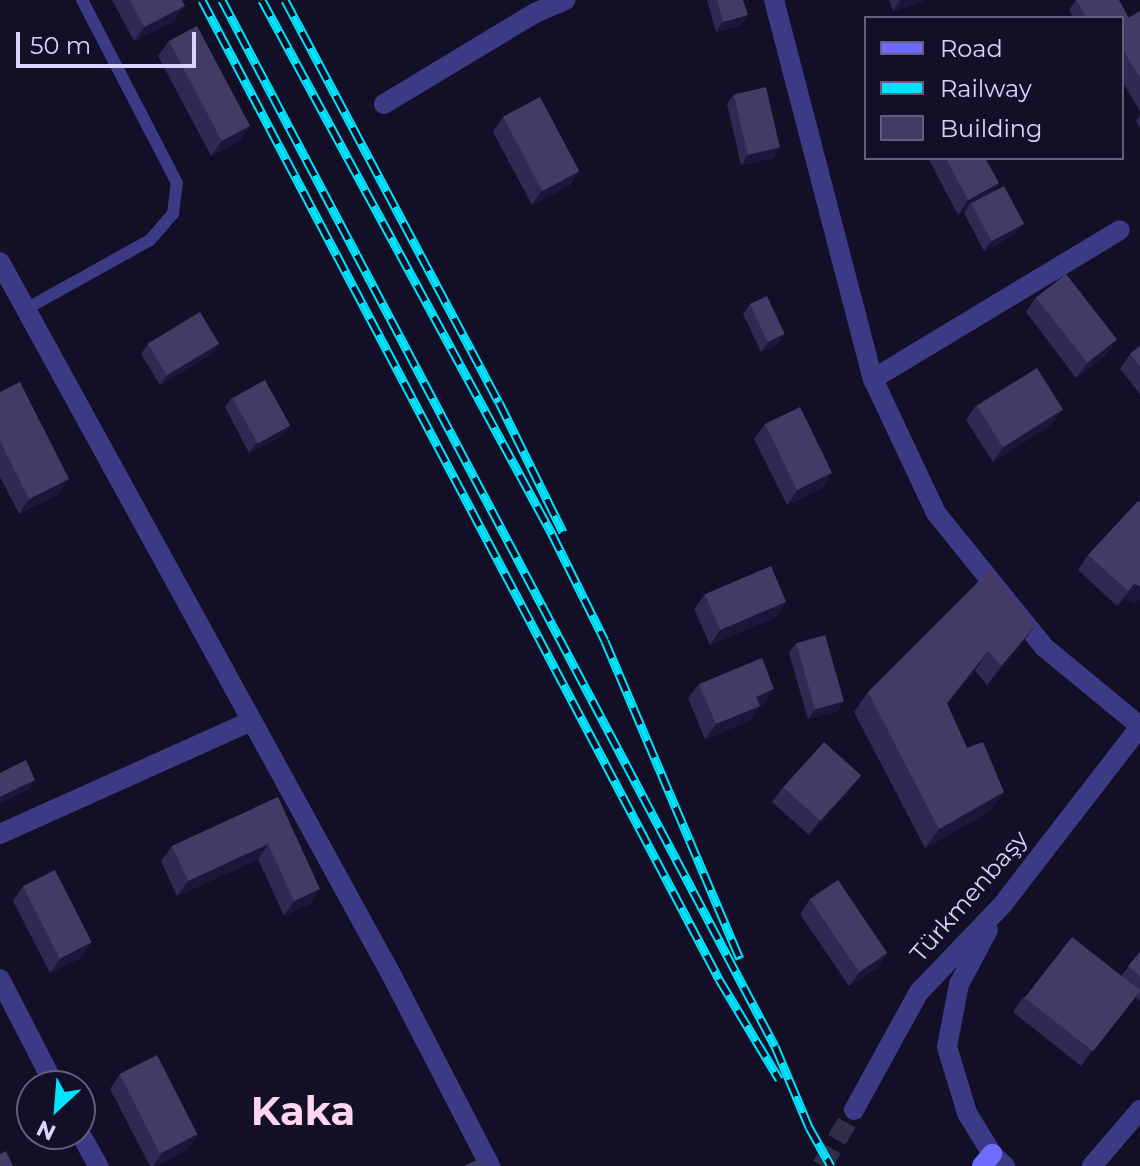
<!DOCTYPE html>
<meta charset="utf-8">
<style>
body{margin:0}
#map{position:relative;width:1140px;height:1166px;overflow:hidden;background:#130f26;font-family:Montserrat,sans-serif}
div>[style]{position:absolute}
.tertiary-tunnel>*{height:20px;margin-top:-10px;transform-origin:0;background:repeating-linear-gradient(90deg,#312d47 0 20px,transparent 0 30px)}
.service>*{height:12px;margin:-6px;padding:0 6px;transform-origin:6px;border-radius:6px;background:#3d3a85}
.minor>*{height:20px;margin:-10px;padding:0 10px;transform-origin:10px;border-radius:10px;background:#3d3a85}
.tertiary>*{height:20px;margin:-10px;padding:0 10px;transform-origin:10px;border-radius:10px;background:#3d3a85}
.secondary>*{height:20px;margin:-10px;padding:0 10px;transform-origin:10px;border-radius:10px;background:#6f6bff}
.rail>*{height:9px;margin-top:-4.5px;transform-origin:0;background:repeating-linear-gradient(90deg,#130f26 0 18px,#00e5ff 0 36px);box-sizing:border-box;border-block:2px solid #00e5ff}
.wall>*{inset:0;background:#312854}
.shaded-wall>*{inset:0;background:#1d163a}
.building>*{inset:0;background:#433a66;transform-origin:0 0}
span{translate:-50% -50%;white-space:nowrap;text-align:center;line-height:1.15;-webkit-text-stroke:6px #130f26;paint-order:stroke}
.street-label{font-size:24px;color:#d9d4ff}
.town-label{font-size:40px;color:#ffd6f0;font-weight:700}
.legend{position:absolute;left:864px;top:16px;width:260px;height:144px;box-sizing:border-box;background:#130f26;border:2px solid #625e7d;margin:0;padding:10px 14px;list-style:none;font-size:24px;color:#d9d4ff}
.legend li{display:flex;align-items:center;gap:16px;height:40px}
.legend b{width:40px;border:2px solid #625e7d}
.north{position:absolute;left:16px;top:1070px;width:80px;height:80px;box-sizing:border-box;background:#130f26;border:2px solid #625e7d;border-radius:50%;rotate:206deg;font-size:22px;font-weight:700;line-height:32px;text-align:center;color:#d9d4ff}
.north::after{content:'';display:block;margin:auto;width:28px;height:36px;background:#00e5ff;clip-path:polygon(50% 0,100% 100%,50% 72%,0 100%)}
.scale{position:absolute;left:16px;top:32px;width:180px;height:36px;box-sizing:border-box;border:4px solid #d9d4ff;border-top:0;padding-left:10px;font-size:24px;line-height:28px;white-space:nowrap;color:#d9d4ff;-webkit-text-stroke:6px #130f26;paint-order:stroke}
</style>
<div id="map">
<div class="tertiary-tunnel">
<div style="left:822px;top:1166px;width:64px;rotate:-60.3deg"></div>
</div>
<div class="service">
<div style="left:26px;top:309px;width:142px;rotate:-29.1deg"></div>
<div style="left:150px;top:240px;width:35px;rotate:-49deg"></div>
<div style="left:173px;top:214px;width:31px;rotate:-83deg"></div>
<div style="left:177px;top:183px;width:206px;rotate:-117.4deg"></div>
</div>
<div class="minor">
<div style="left:384px;top:104px;width:176px;rotate:-31.1deg"></div>
<div style="left:535px;top:13px;width:33px;rotate:-23deg"></div>
<div style="left:0;top:262px;width:815px;rotate:61.23deg"></div>
<div style="left:392px;top:976px;width:214px;rotate:62.7deg"></div>
<div style="left:873px;top:379px;width:288px;rotate:-31.1deg"></div>
<div style="left:0;top:834px;width:276px;rotate:-24.2deg"></div>
<div style="left:0;top:979px;width:120px;rotate:62.8deg"></div>
<div style="left:80px;top:1133px;width:38px;rotate:61deg"></div>
<div style="left:1092px;top:1166px;width:74px;rotate:-49.4deg"></div>
</div>
<div class="tertiary">
<div style="left:774px;top:0;width:392px;rotate:75.4deg"></div>
<div style="left:873px;top:379px;width:148px;rotate:64.8deg"></div>
<div style="left:936px;top:513px;width:172px;rotate:51.1deg"></div>
<div style="left:1044px;top:647px;width:124px;rotate:39.5deg"></div>
<div style="left:988px;top:930px;width:61px;rotate:118.2deg"></div>
<div style="left:959px;top:984px;width:64px;rotate:100.8deg"></div>
<div style="left:947px;top:1047px;width:69px;rotate:73.1deg"></div>
<div style="left:967px;top:1113px;width:48px;rotate:58.6deg"></div>
<div style="left:992px;top:1154px;width:18px;rotate:43deg"></div>
<div style="left:854px;top:1110px;width:135px;rotate:-61.2deg"></div>
<div style="left:919px;top:992px;width:122px;rotate:-46.3deg"></div>
<div style="left:1003px;top:904px;width:224px;rotate:-52.3deg"></div>
</div>
<div class="secondary">
<div style="left:982px;top:1166px;width:16px;rotate:-50deg"></div>
</div>
<div class="rail">
<div style="left:202px;top:0;width:1107px;rotate:62.16deg"></div>
<div style="left:719px;top:979px;width:117px;rotate:59deg"></div>
<div style="left:222px;top:0;width:1183px;rotate:62.14deg"></div>
<div style="left:775px;top:1046px;width:88px;rotate:67.2deg"></div>
<div style="left:809px;top:1127px;width:45px;rotate:60.6deg"></div>
<div style="left:262px;top:0;width:608px;rotate:61.49deg"></div>
<div style="left:552px;top:534px;width:119px;rotate:63.6deg"></div>
<div style="left:605px;top:641px;width:345px;rotate:67deg"></div>
<div style="left:285px;top:0;width:455px;rotate:62deg"></div>
<div style="left:499px;top:402px;width:145px;rotate:63.8deg"></div>
</div>
<div class="wall">
<div style="clip-path:polygon(112px 0,182px 0,174px 21px,134px 41px)"></div>
<div style="clip-path:polygon(707px 0,743px 0,741px 25px,716px 32px)"></div>
<div style="clip-path:polygon(889px 0,925px 0,893px 11px)"></div>
<div style="clip-path:polygon(1076px 0,1129px 18px,1140px 11px,1140px 111px,1122px 81px,1122px 18px,1074px 18px,1069px 10px)"></div>
<div style="clip-path:polygon(169px 41px,250px 126px,239px 141px,211px 156px,158px 56px)"></div>
<div style="clip-path:polygon(734px 94px,780px 147px,773px 158px,741px 165px,727px 104px)"></div>
<div style="clip-path:polygon(1140px 115px,1140px 128px,1136px 121px)"></div>
<div style="clip-path:polygon(503px 117px,579px 171px,569px 186px,532px 205px,493px 132px)"></div>
<div style="clip-path:polygon(928px 158px,985px 158px,994px 191px,1016px 234px,984px 251px,964px 213px,966px 210px,958px 215px)"></div>
<div style="clip-path:polygon(1036px 297px,1106px 355px,1076px 378px,1026px 312px)"></div>
<div style="clip-path:polygon(750px 304px,778px 344px,761px 352px,743px 314px)"></div>
<div style="clip-path:polygon(148px 344px,219px 344px,212px 354px,160px 385px,141px 354px)"></div>
<div style="clip-path:polygon(1140px 346px,1140px 394px,1120px 369px,1130px 354px)"></div>
<div style="clip-path:polygon(0 392px,58px 494px,19px 514px,0 477px)"></div>
<div style="clip-path:polygon(232px 397px,290px 426px,282px 436px,249px 453px,225px 407px)"></div>
<div style="clip-path:polygon(976px 405px,1052px 424px,993px 462px,966px 420px)"></div>
<div style="clip-path:polygon(765px 424px,832px 473px,822px 488px,787px 505px,754px 439px)"></div>
<div style="clip-path:polygon(1140px 502px,1140px 599px,1135px 603px,1124px 599px,1117px 606px,1078px 570px,1088px 555px)"></div>
<div style="clip-path:polygon(705px 594px,776px 617px,710px 645px,694px 609px)"></div>
<div style="clip-path:polygon(1035px 626px,1021px 645px,987px 685px,975px 671px,947px 704px,990px 811px,925px 848px,854px 712px,868px 692px)"></div>
<div style="clip-path:polygon(796px 643px,837px 711px,808px 719px,789px 653px)"></div>
<div style="clip-path:polygon(699px 684px,764px 704px,760px 706px,749px 721px,705px 739px,688px 698px)"></div>
<div style="clip-path:polygon(783px 787px,850px 790px,809px 835px,772px 802px)"></div>
<div style="clip-path:polygon(278px 797px,310px 904px,284px 916px,258px 859px,177px 896px,161px 861px,172px 846px)"></div>
<div style="clip-path:polygon(23px 886px,82px 957px,50px 973px,13px 901px)"></div>
<div style="clip-path:polygon(810px 899px,887px 953px,877px 968px,849px 986px,800px 914px)"></div>
<div style="clip-path:polygon(1140px 952px,1140px 1001px,1135px 997px,1081px 1066px,1013px 1012px,1023px 997px,1121px 976px)"></div>
<div style="clip-path:polygon(120px 1074px,198px 1134px,188px 1149px,156px 1166px,150px 1166px,110px 1089px)"></div>
</div>
<div class="shaded-wall">
<div style="clip-path:polygon(900px 0,925px 0,893px 11px)"></div>
<div style="clip-path:polygon(185px 6px,174px 21px,134px 41px,144px 27px)"></div>
<div style="clip-path:polygon(748px 15px,741px 25px,716px 32px,723px 22px)"></div>
<div style="clip-path:polygon(250px 126px,239px 141px,211px 156px,222px 141px)"></div>
<div style="clip-path:polygon(780px 147px,773px 158px,741px 165px,748px 155px)"></div>
<div style="clip-path:polygon(579px 171px,569px 186px,532px 205px,542px 190px)"></div>
<div style="clip-path:polygon(999px 183px,989px 198px,971px 203px,966px 210px,958px 215px,968px 200px)"></div>
<div style="clip-path:polygon(1024px 224px,1016px 234px,984px 251px,991px 241px)"></div>
<div style="clip-path:polygon(785px 334px,778px 344px,761px 352px,768px 342px)"></div>
<div style="clip-path:polygon(1117px 340px,1106px 355px,1076px 378px,1087px 363px)"></div>
<div style="clip-path:polygon(219px 344px,212px 354px,160px 385px,167px 375px)"></div>
<div style="clip-path:polygon(1063px 409px,1052px 424px,993px 462px,1003px 447px)"></div>
<div style="clip-path:polygon(290px 426px,282px 436px,249px 453px,256px 443px)"></div>
<div style="clip-path:polygon(832px 473px,822px 488px,787px 505px,798px 490px)"></div>
<div style="clip-path:polygon(69px 479px,58px 494px,19px 514px,29px 499px)"></div>
<div style="clip-path:polygon(1134px 584px,1140px 586px,1140px 599px,1135px 603px,1124px 599px,1117px 606px)"></div>
<div style="clip-path:polygon(786px 602px,776px 617px,710px 645px,720px 630px)"></div>
<div style="clip-path:polygon(1035px 626px,1021px 645px,987px 685px,1001px 666px)"></div>
<div style="clip-path:polygon(988px 651px,975px 671px,933px 722px,947px 703px)"></div>
<div style="clip-path:polygon(774px 689px,764px 704px,760px 706px,749px 721px,705px 739px,716px 724px,756px 697px)"></div>
<div style="clip-path:polygon(844px 701px,837px 711px,808px 719px,815px 709px)"></div>
<div style="clip-path:polygon(861px 775px,850px 790px,809px 835px,820px 820px)"></div>
<div style="clip-path:polygon(35px 780px,28px 790px,0 803px,0 797px)"></div>
<div style="clip-path:polygon(1004px 792px,990px 811px,925px 848px,939px 829px)"></div>
<div style="clip-path:polygon(268px 844px,258px 859px,177px 896px,188px 881px)"></div>
<div style="clip-path:polygon(320px 889px,310px 904px,284px 916px,294px 901px)"></div>
<div style="clip-path:polygon(92px 942px,82px 957px,50px 973px,61px 958px)"></div>
<div style="clip-path:polygon(887px 953px,877px 968px,849px 986px,860px 972px)"></div>
<div style="clip-path:polygon(1140px 991px,1129px 1006px,1081px 1066px,1091px 1051px)"></div>
<div style="clip-path:polygon(198px 1134px,188px 1149px,156px 1166px,153px 1166px,162px 1153px)"></div>
</div>
<div class="building">
<div style="clip-path:polygon(130px 0,182px 0,185px 6px,144px 27px)"></div>
<div style="clip-path:polygon(717px 0,743px 0,748px 15px,723px 22px)"></div>
<div style="clip-path:polygon(1076px 0,1119px 0,1129px 18px,1122px 22px,1122px 18px,1087px 18px)"></div>
<div style="clip-path:polygon(1140px 11px,1140px 78px,1122px 48px,1122px 22px)"></div>
<div style="left:197px;top:26px;width:113px;height:32px;rotate:62deg"></div>
<div style="left:766px;top:87px;width:62px;height:33px;rotate:77deg"></div>
<div style="left:540px;top:97px;width:84px;height:42px;rotate:62deg"></div>
<div style="clip-path:polygon(946px 158px,985px 158px,999px 183px,968px 200px)"></div>
<div style="left:1004px;top:186px;width:43px;height:37px;rotate:62deg"></div>
<div style="left:1066px;top:274px;width:83px;height:38px;rotate:52deg"></div>
<div style="left:767px;top:296px;width:42px;height:19px;rotate:65deg"></div>
<div style="left:200px;top:312px;width:37px;height:61px;rotate:59deg"></div>
<div style="clip-path:polygon(1140px 346px,1140px 366px,1130px 354px)"></div>
<div style="left:1037px;top:368px;width:49px;height:71px;rotate:58deg"></div>
<div style="left:265px;top:380px;width:52px;height:37px;rotate:61deg"></div>
<div style="clip-path:polygon(20px 382px,69px 479px,29px 499px,0 441px,0 392px)"></div>
<div style="left:800px;top:407px;width:73px;height:39px;rotate:64deg"></div>
<div style="clip-path:polygon(1138px 501px,1140px 502px,1140px 586px,1134px 584px,1128px 591px,1088px 555px)"></div>
<div style="left:771px;top:566px;width:39px;height:72px;rotate:67deg"></div>
<div style="clip-path:polygon(991px 569px,1035px 626px,1001px 666px,988px 651px,947px 703px,967px 748px,983px 742px,1004px 792px,939px 829px,868px 692px)"></div>
<div style="left:825px;top:635px;width:69px;height:30px;rotate:74deg"></div>
<div style="clip-path:polygon(762px 658px,774px 689px,756px 697px,760px 706px,716px 724px,699px 684px)"></div>
<div style="left:824px;top:742px;width:50px;height:61px;rotate:42deg"></div>
<div style="clip-path:polygon(26px 760px,35px 780px,0 797px,0 773px)"></div>
<div style="clip-path:polygon(278px 797px,320px 889px,294px 901px,268px 844px,188px 881px,172px 846px)"></div>
<div style="left:55px;top:870px;width:81px;height:36px;rotate:63deg"></div>
<div style="left:838px;top:880px;width:88px;height:34px;rotate:56deg"></div>
<div style="left:1072px;top:937px;width:87px;height:77px;rotate:38deg"></div>
<div style="clip-path:polygon(1140px 952px,1140px 977px,1128px 966px)"></div>
<div style="left:157px;top:1055px;width:89px;height:42px;rotate:63deg"></div>
<div style="clip-path:polygon(6px 1151px,13px 1166px,0 1166px,0 1154px)"></div>
<div style="clip-path:polygon(479px 1159px,482px 1166px,464px 1166px)"></div>
</div>
<div class="street-label">
<span style="left:969px;top:896px;rotate:-49deg">Türkmenbaşy</span>
</div>
<div class="town-label">
<span style="left:303px;top:1111px">Kaka</span>
</div>
<ul class="legend">
<li><b style="height:10px;background:#6f6bff"></b>Road</li>
<li><b style="height:10px;background:#00e5ff"></b>Railway</li>
<li><b style="height:22px;background:#433a66"></b>Building</li>
</ul>
<div class="north">N</div>
<div class="scale">50 m</div>
</div>
